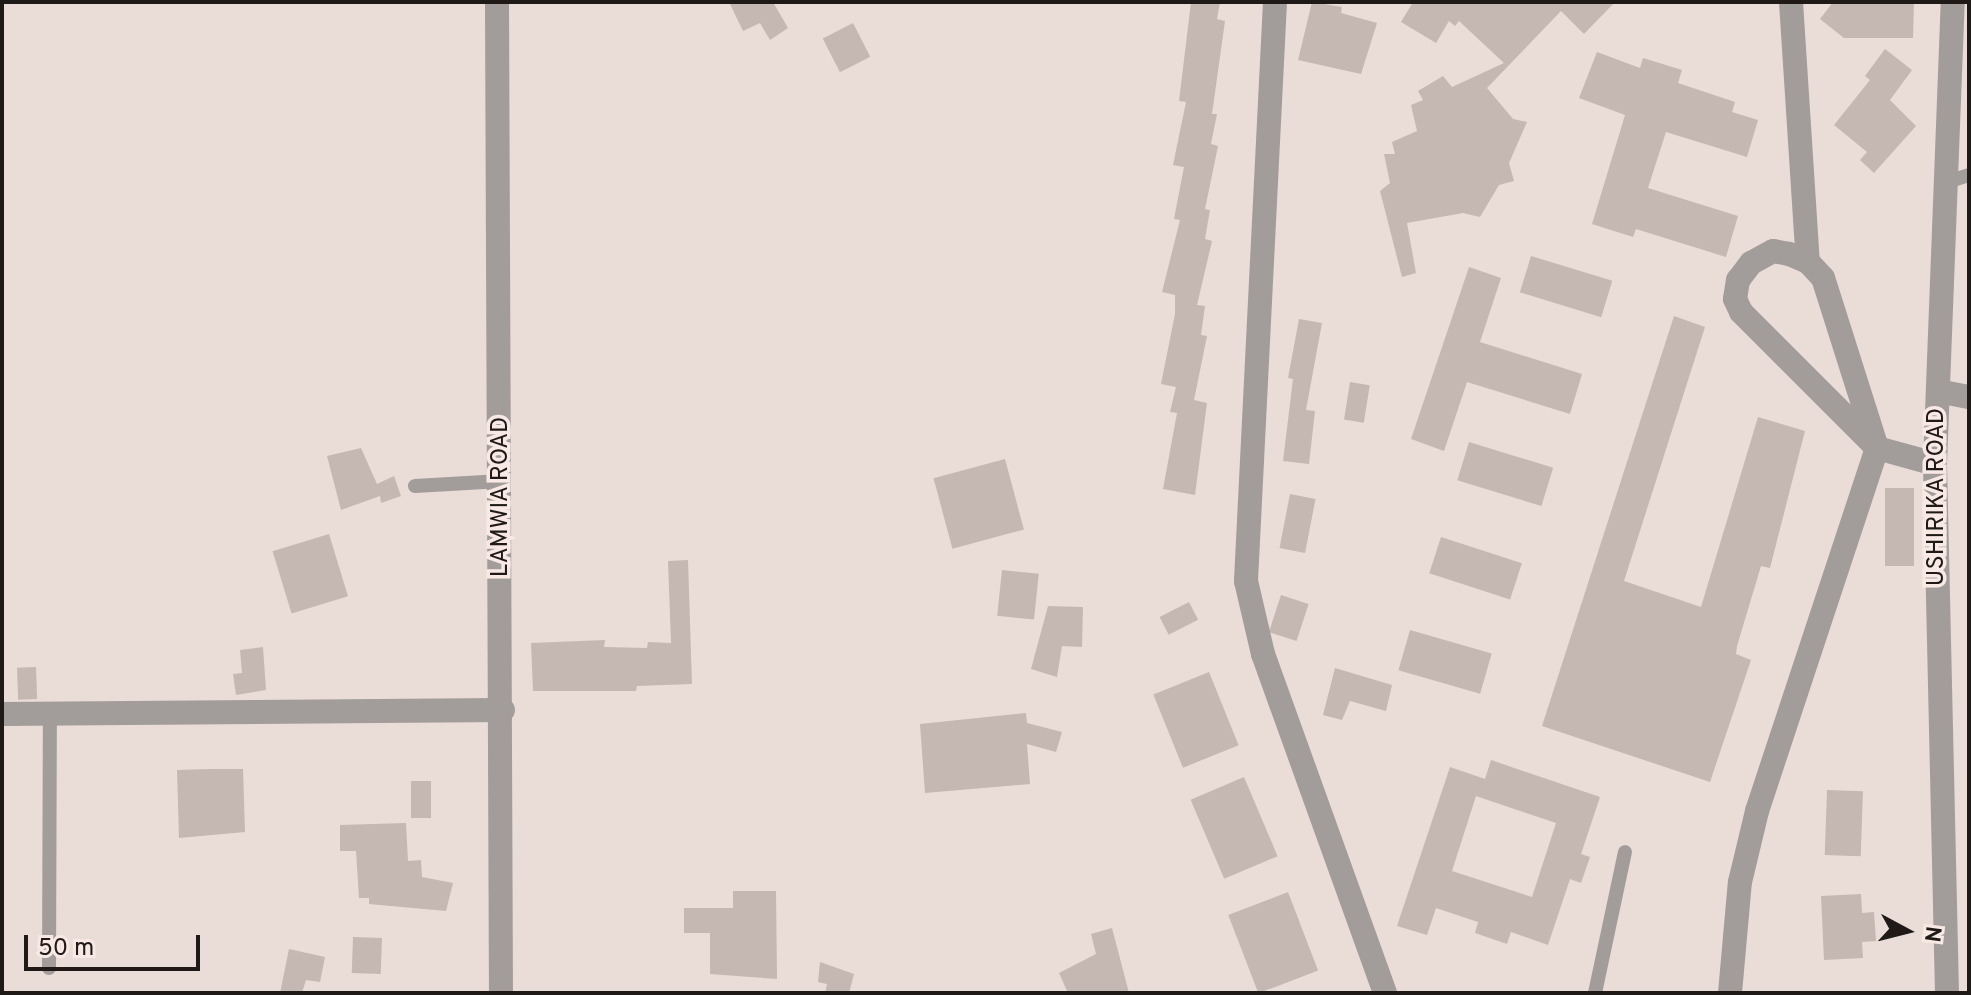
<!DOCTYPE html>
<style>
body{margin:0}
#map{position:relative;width:1971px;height:995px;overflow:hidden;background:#eadcd7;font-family:Overpass,sans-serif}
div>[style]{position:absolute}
.building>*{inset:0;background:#c5b7b2;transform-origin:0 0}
.service>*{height:14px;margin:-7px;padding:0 7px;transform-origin:7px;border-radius:7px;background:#a29c9a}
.minor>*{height:24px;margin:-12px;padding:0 12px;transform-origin:12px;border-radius:12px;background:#a29c9a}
.tertiary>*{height:24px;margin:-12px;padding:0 12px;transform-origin:12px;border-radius:12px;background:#a29c9a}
span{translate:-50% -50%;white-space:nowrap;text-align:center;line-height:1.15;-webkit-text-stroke:7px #f8e9e4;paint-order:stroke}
.street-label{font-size:24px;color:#1f1a18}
.frame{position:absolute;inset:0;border:4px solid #1f1a18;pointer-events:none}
.north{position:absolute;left:1867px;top:891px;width:80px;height:80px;-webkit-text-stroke:6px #f8e9e4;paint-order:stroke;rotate:97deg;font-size:22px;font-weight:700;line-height:32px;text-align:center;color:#1f1a18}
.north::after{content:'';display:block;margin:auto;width:28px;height:36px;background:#1f1a18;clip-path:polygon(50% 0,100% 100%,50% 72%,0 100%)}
.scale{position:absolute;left:24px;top:935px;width:176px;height:36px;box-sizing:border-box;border:4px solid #1f1a18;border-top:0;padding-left:10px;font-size:24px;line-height:28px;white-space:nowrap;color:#1f1a18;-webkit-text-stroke:6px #f8e9e4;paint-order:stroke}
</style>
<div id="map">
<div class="building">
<div style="clip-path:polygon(729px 2px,773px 2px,788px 28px,770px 40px,760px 23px,743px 31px)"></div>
<div style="clip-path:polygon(1191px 2px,1220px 2px,1217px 19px,1225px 21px,1212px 114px,1217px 114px,1211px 144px,1218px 146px,1205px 209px,1210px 210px,1205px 239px,1212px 241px,1197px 305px,1205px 306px,1201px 335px,1207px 336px,1194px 400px,1207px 403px,1195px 495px,1163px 489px,1177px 413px,1170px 412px,1176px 387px,1161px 384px,1175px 314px,1175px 295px,1162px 292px,1180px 220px,1174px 219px,1184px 167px,1173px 165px,1186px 102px,1179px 101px)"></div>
<div style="clip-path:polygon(1312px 2px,1342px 7px,1341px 13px,1377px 23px,1361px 74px,1298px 60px)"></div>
<div style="clip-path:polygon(1413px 2px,1615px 2px,1584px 34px,1561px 11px,1487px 88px,1513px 119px,1527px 122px,1509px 163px,1514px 181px,1499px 185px,1480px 217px,1463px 213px,1407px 223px,1416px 273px,1402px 277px,1380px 191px,1390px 183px,1384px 154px,1395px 154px,1392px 142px,1417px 131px,1411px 105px,1423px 100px,1418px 91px,1443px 76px,1452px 87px,1504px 63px,1459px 21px,1455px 26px,1449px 21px,1436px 43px,1401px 22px)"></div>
<div style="clip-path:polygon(1833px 2px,1914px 2px,1913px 38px,1844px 38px,1820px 19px)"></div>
<div style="left:853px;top:23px;width:38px;height:34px;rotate:63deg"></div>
<div style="clip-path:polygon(1885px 49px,1912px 70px,1890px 100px,1916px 126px,1874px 173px,1860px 160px,1867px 152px,1834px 125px,1870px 80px,1865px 76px)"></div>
<div style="clip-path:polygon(1597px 52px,1640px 68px,1643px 58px,1682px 70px,1678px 83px,1735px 102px,1732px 112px,1758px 120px,1747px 157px,1666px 132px,1648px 188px,1738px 216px,1726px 257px,1636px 229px,1633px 237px,1592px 224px,1625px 115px,1579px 98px)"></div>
<div style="left:1531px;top:256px;width:85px;height:38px;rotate:17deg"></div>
<div style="clip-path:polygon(1469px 267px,1501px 278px,1480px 342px,1582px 374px,1570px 414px,1467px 382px,1444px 451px,1411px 439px)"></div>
<div style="clip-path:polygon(1674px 316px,1705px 327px,1624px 581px,1701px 607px,1758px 417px,1805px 431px,1770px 568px,1761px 566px,1737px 646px,1736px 654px,1751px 660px,1710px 782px,1542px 726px)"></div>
<div style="clip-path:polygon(1299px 319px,1322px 323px,1306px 410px,1315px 411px,1309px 464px,1283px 461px,1293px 379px,1288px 378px)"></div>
<div style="left:1350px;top:382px;width:20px;height:38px;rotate:9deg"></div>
<div style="left:1469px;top:442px;width:88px;height:40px;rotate:17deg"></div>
<div style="clip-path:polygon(361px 448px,377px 484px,394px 476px,401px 496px,381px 503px,380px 496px,341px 510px,327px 456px)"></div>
<div style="left:1005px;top:459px;width:73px;height:74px;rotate:75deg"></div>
<div style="left:1885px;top:488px;width:29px;height:78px"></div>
<div style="left:1290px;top:494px;width:26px;height:55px;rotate:11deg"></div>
<div style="left:329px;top:534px;width:65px;height:59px;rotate:73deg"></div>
<div style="left:1441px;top:537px;width:85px;height:38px;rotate:18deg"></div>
<div style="clip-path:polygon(688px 560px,692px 684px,637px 686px,636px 691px,533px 691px,531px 643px,605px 640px,604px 647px,647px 648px,648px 642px,671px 643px,668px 561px)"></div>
<div style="left:1002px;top:570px;width:37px;height:46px;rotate:6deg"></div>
<div style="left:1281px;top:595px;width:29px;height:39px;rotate:18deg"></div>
<div style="left:1189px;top:602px;width:20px;height:33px;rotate:63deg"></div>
<div style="clip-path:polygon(1048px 606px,1083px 607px,1082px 647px,1062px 646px,1057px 677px,1031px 669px)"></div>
<div style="left:1410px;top:630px;width:85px;height:42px;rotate:16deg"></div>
<div style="clip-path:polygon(263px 647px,266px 690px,236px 695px,233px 674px,242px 673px,240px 650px)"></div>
<div style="left:36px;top:667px;width:32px;height:19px;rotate:88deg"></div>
<div style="clip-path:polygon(1335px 668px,1392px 685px,1386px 711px,1350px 701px,1342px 720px,1323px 715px)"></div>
<div style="left:1209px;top:672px;width:79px;height:60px;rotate:68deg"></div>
<div style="clip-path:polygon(1026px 713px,1027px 723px,1062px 732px,1056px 752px,1027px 744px,1030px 784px,925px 793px,920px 724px)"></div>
<div style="clip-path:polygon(evenodd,1491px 760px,1600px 797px,1581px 854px,1590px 857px,1581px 883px,1570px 879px,1548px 945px,1511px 932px,1507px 944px,1475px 933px,1478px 922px,1436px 908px,1427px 935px,1397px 926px,1450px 767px,1485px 779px,1491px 760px,1476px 796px,1556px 823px,1532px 897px,1452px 871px,1476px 796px)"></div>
<div style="clip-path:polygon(210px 769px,243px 769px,245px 832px,179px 838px,177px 770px)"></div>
<div style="left:1244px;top:777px;width:86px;height:58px;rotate:67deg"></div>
<div style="left:411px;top:781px;width:20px;height:37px"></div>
<div style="left:1827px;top:790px;width:36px;height:65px;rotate:2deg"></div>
<div style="clip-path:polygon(406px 823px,408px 861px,421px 860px,422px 877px,453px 883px,446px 911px,369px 904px,369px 898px,359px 898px,356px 851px,340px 851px,340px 825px)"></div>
<div style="clip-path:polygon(733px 891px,776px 891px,777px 979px,710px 974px,710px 933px,684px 933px,684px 908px,733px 908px)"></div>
<div style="left:1288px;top:892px;width:84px;height:64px;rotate:69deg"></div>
<div style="clip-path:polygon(1861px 894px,1862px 913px,1874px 912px,1876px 941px,1862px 942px,1863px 958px,1824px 960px,1821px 896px)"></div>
<div style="clip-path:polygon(1112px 928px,1129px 993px,1068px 993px,1059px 973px,1096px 954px,1091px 934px)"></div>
<div style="left:353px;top:937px;width:29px;height:36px;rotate:2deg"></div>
<div style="clip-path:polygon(289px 949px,325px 957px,320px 982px,306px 980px,302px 993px,280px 993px)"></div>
<div style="clip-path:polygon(820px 962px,854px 974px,849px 993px,825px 993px,827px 984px,818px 982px)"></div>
</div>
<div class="service">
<div style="left:1943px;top:183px;width:27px;rotate:-17deg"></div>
<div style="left:415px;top:486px;width:87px;rotate:-3.3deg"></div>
<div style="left:49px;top:968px;width:253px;rotate:-89.8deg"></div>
<div style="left:1595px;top:993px;width:144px;rotate:-78deg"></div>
</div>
<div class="minor">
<div style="left:497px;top:2px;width:991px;rotate:89.77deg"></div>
<div style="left:1275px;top:2px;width:580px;rotate:92.87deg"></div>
<div style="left:1246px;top:581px;width:75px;rotate:76.9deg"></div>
<div style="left:1263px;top:654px;width:360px;rotate:70.2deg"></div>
<div style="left:1791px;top:2px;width:261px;rotate:86.3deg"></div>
<div style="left:1938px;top:391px;width:32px;rotate:11deg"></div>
<div style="left:2px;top:714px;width:501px;rotate:-0.46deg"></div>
<div style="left:1730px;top:993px;width:111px;rotate:-84.9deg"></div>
<div style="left:1740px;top:882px;width:73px;rotate:-76.5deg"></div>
<div style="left:1757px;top:811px;width:382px;rotate:-71.7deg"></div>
<div style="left:1877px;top:448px;width:178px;rotate:-107.6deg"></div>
<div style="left:1823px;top:278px;width:22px;rotate:-133deg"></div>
<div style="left:1808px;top:262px;width:21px;rotate:-157deg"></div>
<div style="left:1789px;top:254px;width:16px;rotate:-169deg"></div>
<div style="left:1773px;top:251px;width:25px;rotate:151deg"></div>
<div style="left:1751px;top:263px;width:21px;rotate:127deg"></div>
<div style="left:1738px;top:280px;width:19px;rotate:99deg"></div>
<div style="left:1735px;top:299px;width:14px;rotate:65deg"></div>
<div style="left:1741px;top:312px;width:192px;rotate:45deg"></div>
<div style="left:1877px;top:448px;width:60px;rotate:15.4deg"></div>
</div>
<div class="tertiary">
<div style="left:1947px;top:993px;width:529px;rotate:-91.3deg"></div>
<div style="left:1935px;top:464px;width:462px;rotate:-87.8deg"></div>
</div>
<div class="street-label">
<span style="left:502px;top:497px;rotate:-90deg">LAMWIA ROAD</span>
<span style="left:1938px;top:497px;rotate:-90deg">USHIRIKA ROAD</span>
</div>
<div class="frame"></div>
<div class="north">N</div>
<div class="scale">50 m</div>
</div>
